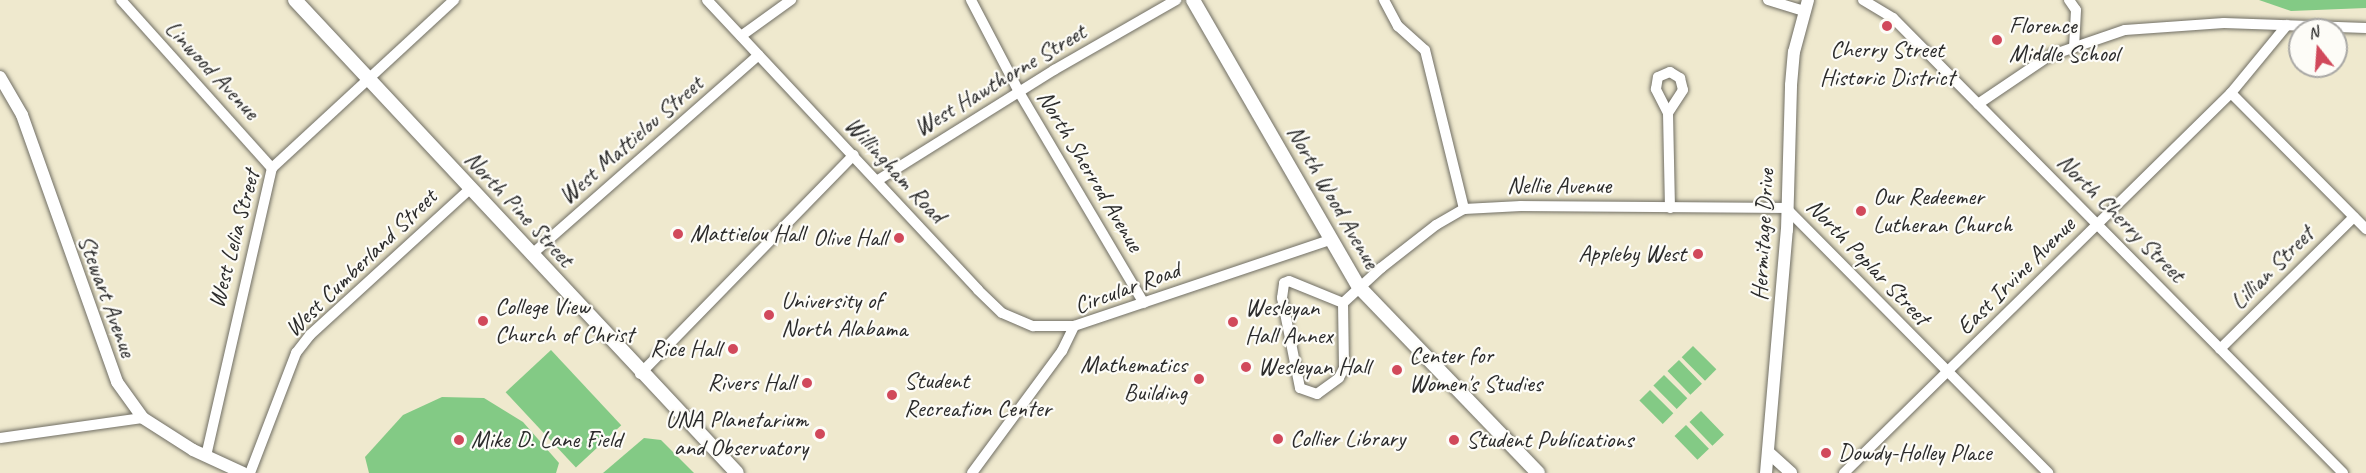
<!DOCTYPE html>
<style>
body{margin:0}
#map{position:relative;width:2366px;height:473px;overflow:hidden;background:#efe9ce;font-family:Caveat,sans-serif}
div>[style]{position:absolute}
.green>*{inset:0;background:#83ca85;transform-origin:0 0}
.roads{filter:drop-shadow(0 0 2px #706e64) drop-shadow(0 0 2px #706e64)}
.minor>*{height:10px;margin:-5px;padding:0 5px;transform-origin:5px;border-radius:5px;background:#fff}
.tertiary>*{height:12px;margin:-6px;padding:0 6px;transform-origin:6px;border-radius:6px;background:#fff}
.secondary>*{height:14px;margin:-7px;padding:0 7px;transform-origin:7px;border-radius:7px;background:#fff}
.dots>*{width:16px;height:16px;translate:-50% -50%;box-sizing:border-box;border:3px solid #fdfcf7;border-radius:50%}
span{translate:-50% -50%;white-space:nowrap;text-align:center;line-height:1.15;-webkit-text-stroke:4.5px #fdfcf7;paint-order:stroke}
.poi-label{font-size:24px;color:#2b2b2b}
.left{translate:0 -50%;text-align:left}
.right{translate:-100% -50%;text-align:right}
.street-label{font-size:24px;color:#2b2b2b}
.north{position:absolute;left:2288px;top:18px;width:60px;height:60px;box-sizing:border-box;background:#fdfcf7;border:2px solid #a9a8a5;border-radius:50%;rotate:343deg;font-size:16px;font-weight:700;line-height:24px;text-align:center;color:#2b2b2b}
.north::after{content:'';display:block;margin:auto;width:21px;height:27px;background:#d1495b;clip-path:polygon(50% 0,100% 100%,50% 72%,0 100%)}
</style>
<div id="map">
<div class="green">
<div style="clip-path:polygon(2259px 0,2366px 0,2366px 8px,2291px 11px)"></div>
<div style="left:1693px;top:346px;width:33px;height:16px;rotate:45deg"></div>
<div style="left:551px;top:350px;width:103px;height:62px;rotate:47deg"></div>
<div style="left:1679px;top:360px;width:33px;height:16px;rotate:46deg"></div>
<div style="left:1664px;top:375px;width:33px;height:15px;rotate:45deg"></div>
<div style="left:1650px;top:390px;width:33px;height:15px;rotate:45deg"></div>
<div style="clip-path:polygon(442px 397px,484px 398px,523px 422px,559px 463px,556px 473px,369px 473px,365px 457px,403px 415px)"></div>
<div style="left:1701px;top:411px;width:33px;height:16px;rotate:46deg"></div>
<div style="left:1686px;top:425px;width:33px;height:16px;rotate:46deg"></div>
<div style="clip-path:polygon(644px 438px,661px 440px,694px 473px,603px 473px)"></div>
</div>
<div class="roads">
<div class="minor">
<div style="left:121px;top:0;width:226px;rotate:48.1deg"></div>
<div style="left:707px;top:0;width:397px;rotate:46.9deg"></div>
<div style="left:978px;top:290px;width:33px;rotate:44deg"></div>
<div style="left:1002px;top:313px;width:34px;rotate:23deg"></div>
<div style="left:1033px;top:326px;width:41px"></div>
<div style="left:1074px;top:326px;width:269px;rotate:-18.6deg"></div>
<div style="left:971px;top:0;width:104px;rotate:62.4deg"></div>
<div style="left:1019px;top:92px;width:245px;rotate:59.4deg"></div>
<div style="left:1384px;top:0;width:30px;rotate:62deg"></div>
<div style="left:1398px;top:26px;width:36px;rotate:42deg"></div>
<div style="left:1425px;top:50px;width:164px;rotate:76.2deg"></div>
<div style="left:1768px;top:0;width:38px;rotate:17deg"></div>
<div style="left:1863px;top:0;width:35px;rotate:31deg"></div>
<div style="left:1893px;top:18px;width:640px;rotate:45.32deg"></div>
<div style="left:2069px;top:0;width:12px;rotate:55deg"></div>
<div style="left:2076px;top:10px;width:35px;rotate:93deg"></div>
<div style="left:741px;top:36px;width:62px;rotate:-35.8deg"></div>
<div style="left:1670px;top:72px;width:12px;rotate:31deg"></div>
<div style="left:1680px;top:78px;width:12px;rotate:76deg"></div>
<div style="left:1683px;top:90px;width:27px;rotate:123deg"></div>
<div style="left:1668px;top:113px;width:27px;rotate:-117deg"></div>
<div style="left:1656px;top:89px;width:12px;rotate:-81deg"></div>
<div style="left:1658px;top:77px;width:13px;rotate:-23deg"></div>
<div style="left:2231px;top:93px;width:192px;rotate:45.2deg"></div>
<div style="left:1978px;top:104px;width:86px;rotate:-34.1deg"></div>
<div style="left:2049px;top:56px;width:80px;rotate:-18.9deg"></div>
<div style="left:2125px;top:30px;width:99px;rotate:-4deg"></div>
<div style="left:2224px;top:23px;width:142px;rotate:2deg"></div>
<div style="left:1668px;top:113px;width:95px;rotate:88.8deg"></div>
<div style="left:878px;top:180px;width:208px;rotate:-32deg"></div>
<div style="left:1054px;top:70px;width:141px;rotate:-29.8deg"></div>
<div style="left:531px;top:255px;width:303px;rotate:-41.3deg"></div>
<div style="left:1289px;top:281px;width:58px;rotate:22.2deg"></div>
<div style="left:1343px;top:303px;width:65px;rotate:89.1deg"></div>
<div style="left:1344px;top:368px;width:11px;rotate:117deg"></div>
<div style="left:1339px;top:378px;width:27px;rotate:144deg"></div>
<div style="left:1317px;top:394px;width:18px;rotate:-161deg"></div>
<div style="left:1300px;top:388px;width:92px;rotate:-101.3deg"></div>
<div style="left:1282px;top:298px;width:15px;rotate:-82deg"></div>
<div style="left:1284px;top:283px;width:5px;rotate:-22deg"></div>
<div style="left:1343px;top:303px;width:52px;rotate:-42.6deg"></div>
<div style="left:1381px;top:268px;width:70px;rotate:-38deg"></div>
<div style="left:1436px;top:225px;width:32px;rotate:-30deg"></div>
<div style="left:1464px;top:209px;width:57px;rotate:-3deg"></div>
<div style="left:1521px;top:206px;width:265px;rotate:0.4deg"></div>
<div style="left:1786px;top:208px;width:373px;rotate:45.3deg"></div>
<div style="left:2220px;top:349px;width:188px;rotate:-44.6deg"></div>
<div style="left:640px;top:374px;width:306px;rotate:-45.7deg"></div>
<div style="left:0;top:438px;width:144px;rotate:-8deg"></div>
<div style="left:206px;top:456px;width:295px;rotate:-77.1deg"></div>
<div style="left:272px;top:168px;width:248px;rotate:-42.7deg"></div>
<div style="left:250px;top:473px;width:129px;rotate:-69deg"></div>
<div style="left:296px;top:353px;width:23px;rotate:-52deg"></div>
<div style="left:310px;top:335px;width:217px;rotate:-42.4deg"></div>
<div style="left:972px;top:473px;width:152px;rotate:-53.6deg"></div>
<div style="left:1062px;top:351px;width:28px;rotate:-64deg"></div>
<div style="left:1844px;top:473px;width:542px;rotate:-44.48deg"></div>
<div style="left:2231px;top:93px;width:88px;rotate:-50.5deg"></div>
</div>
<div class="tertiary">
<div style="left:0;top:77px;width:44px;rotate:59.9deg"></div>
<div style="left:22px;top:115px;width:283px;rotate:70.4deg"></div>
<div style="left:117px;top:382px;width:44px;rotate:54.2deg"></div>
<div style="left:143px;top:418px;width:59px;rotate:32.6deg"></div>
<div style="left:193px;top:450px;width:55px;rotate:24.7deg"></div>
<div style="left:1768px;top:452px;width:31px;rotate:42deg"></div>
<div style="left:1766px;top:473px;width:244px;rotate:-85.1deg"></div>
<div style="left:1787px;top:230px;width:145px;rotate:-88.4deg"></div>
<div style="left:1791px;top:85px;width:33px;rotate:-85deg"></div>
<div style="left:1794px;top:52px;width:54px;rotate:-74.9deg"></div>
</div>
<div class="secondary">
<div style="left:295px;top:0;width:647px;rotate:46.94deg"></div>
<div style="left:1193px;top:0;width:332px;rotate:60deg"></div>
<div style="left:1359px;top:287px;width:258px;rotate:46.1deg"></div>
</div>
</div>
<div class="dots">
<div style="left:1887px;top:26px;background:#d1495b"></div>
<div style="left:1997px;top:40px;background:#d1495b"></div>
<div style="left:1861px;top:211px;background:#d1495b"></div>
<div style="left:678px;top:234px;background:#d1495b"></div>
<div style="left:899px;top:238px;background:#d1495b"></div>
<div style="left:1698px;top:254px;background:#d1495b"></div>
<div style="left:769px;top:315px;background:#d1495b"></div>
<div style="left:483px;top:321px;background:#d1495b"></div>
<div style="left:1233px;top:322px;background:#d1495b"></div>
<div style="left:733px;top:349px;background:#d1495b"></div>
<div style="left:1246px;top:367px;background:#d1495b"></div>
<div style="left:1397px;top:370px;background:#d1495b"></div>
<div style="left:1199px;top:379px;background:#d1495b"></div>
<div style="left:807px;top:383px;background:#d1495b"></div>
<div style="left:892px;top:395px;background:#d1495b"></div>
<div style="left:820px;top:434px;background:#d1495b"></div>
<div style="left:1278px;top:439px;background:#d1495b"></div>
<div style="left:459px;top:440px;background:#d1495b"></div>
<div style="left:1454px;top:440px;background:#d1495b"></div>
<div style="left:1826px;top:453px;background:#d1495b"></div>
</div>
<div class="poi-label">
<span class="left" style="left:2009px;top:40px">Florence<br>Middle School</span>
<span style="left:1887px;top:64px">Cherry Street<br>Historic District</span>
<span class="left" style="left:1873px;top:211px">Our Redeemer<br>Lutheran Church</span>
<span class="left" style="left:690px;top:234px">Mattielou Hall</span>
<span class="right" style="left:887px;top:238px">Olive Hall</span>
<span class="right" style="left:1686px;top:254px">Appleby West</span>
<span class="left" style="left:781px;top:315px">University of<br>North Alabama</span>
<span class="left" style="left:495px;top:321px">College View<br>Church of Christ</span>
<span class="left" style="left:1245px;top:322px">Wesleyan<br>Hall Annex</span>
<span class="right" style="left:721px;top:349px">Rice Hall</span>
<span class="left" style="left:1409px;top:370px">Center for<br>Women's Studies</span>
<span class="right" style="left:1187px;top:379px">Mathematics<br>Building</span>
<span class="left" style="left:1258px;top:367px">Wesleyan Hall</span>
<span class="left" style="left:904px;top:395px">Student<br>Recreation Center</span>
<span class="right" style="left:795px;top:383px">Rivers Hall</span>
<span class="right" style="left:808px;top:434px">UNA Planetarium<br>and Observatory</span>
<span class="left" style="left:1290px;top:439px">Collier Library</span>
<span class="left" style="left:471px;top:440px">Mike D. Lane Field</span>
<span class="left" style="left:1466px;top:440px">Student Publications</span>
<span class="left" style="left:1838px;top:453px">Dowdy-Holley Place</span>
</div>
<div class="street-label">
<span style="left:212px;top:70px;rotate:47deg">Linwood Avenue</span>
<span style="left:1000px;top:80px;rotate:-31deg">West Hawthorne Street</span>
<span style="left:631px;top:140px;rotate:-41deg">West Mattielou Street</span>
<span style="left:895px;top:170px;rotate:47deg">Willingham Road</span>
<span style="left:1090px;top:171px;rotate:59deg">North Sherrod Avenue</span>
<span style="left:1559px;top:186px">Nellie Avenue</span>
<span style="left:1333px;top:197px;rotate:60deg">North Wood Avenue</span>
<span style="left:519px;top:209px;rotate:47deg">North Pine Street</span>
<span style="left:2121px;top:218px;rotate:45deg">North Cherry Street</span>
<span style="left:1763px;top:235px;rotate:-87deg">Hermitage Drive</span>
<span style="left:234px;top:239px;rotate:-75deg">West Lelia Street</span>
<span style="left:1868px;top:262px;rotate:46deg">North Poplar Street</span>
<span style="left:361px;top:263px;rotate:-44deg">West Cumberland Street</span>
<span style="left:2272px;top:268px;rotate:-45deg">Lillian Street</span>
<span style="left:2016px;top:276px;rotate:-45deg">East Irvine Avenue</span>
<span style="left:1127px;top:288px;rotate:-20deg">Circular Road</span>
<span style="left:107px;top:296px;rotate:70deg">Stewart Avenue</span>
</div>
<div class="north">N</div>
</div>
